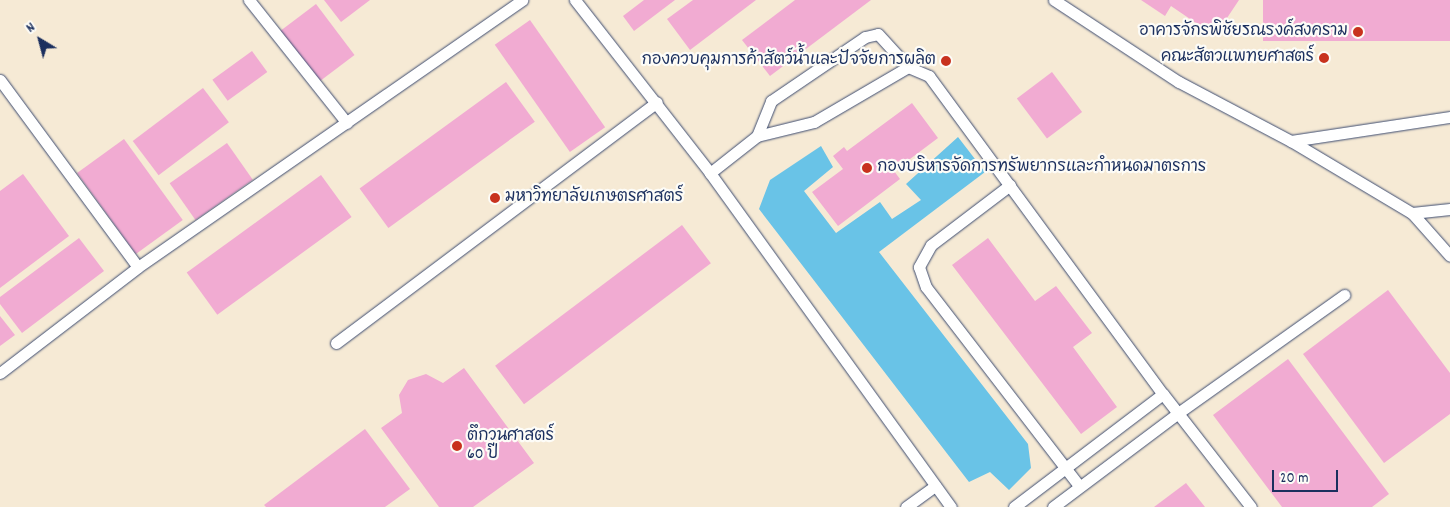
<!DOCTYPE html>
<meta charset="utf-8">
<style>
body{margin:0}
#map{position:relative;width:1450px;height:507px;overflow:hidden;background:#f6ead5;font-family:Dekko,"Playpen Sans Thai",sans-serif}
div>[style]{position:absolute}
.water>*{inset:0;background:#69c3e7}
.building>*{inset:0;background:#f1abd2;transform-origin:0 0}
.roads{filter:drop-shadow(0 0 1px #3c4b70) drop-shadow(0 0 1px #3c4b70)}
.lane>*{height:11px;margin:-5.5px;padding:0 5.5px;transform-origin:5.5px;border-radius:5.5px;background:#fff}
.dots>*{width:14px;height:14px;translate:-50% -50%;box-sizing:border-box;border:2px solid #fdfcf7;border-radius:50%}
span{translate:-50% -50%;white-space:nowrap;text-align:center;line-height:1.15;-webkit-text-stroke:4.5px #fdfcf7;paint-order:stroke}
.poi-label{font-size:16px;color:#1b2f5e}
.right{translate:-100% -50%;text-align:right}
.left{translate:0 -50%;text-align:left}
.north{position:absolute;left:15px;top:15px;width:50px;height:50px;-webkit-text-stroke:4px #fdfcf7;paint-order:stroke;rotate:323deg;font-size:14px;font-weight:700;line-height:20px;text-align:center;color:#1b2f5e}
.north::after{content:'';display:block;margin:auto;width:18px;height:22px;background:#1b2f5e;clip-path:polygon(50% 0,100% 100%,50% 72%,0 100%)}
.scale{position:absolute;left:1272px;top:470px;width:66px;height:22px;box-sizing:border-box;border:2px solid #1b2f5e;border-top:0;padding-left:6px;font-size:15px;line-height:18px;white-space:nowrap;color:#1b2f5e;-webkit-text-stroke:4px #fdfcf7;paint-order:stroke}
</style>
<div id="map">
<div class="water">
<div style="clip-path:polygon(958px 137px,985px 172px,879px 252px,1028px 444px,1031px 468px,1009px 490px,990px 472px,969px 482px,759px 209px,770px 180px,821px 146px,833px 167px,804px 191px,836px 233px,880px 202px,892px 219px,921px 200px,906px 184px)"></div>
</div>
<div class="building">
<div style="clip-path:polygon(324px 0,370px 0,341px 22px)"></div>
<div style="clip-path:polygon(644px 0,675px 0,634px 31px,623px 16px)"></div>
<div style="clip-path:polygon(693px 0,756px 0,690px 50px,667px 19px)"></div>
<div style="clip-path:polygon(795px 0,871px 0,770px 76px,742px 40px)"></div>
<div style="clip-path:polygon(1141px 0,1239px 0,1215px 36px,1171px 6px,1165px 16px)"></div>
<div style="left:1450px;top:0;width:41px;height:187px;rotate:90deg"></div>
<div style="left:316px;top:4px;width:64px;height:46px;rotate:53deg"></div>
<div style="left:530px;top:20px;width:131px;height:43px;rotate:55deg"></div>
<div style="left:252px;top:51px;width:26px;height:49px;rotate:54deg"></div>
<div style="left:1052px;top:72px;width:50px;height:44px;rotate:53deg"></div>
<div style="left:506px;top:82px;width:49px;height:181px;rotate:54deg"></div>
<div style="left:203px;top:88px;width:43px;height:88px;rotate:53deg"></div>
<div style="clip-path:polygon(912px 103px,938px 138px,894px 171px,900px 179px,838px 226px,812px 192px,843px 169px,833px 156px,844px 147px,847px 151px)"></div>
<div style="left:124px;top:139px;width:100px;height:58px;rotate:54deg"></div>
<div style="left:227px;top:143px;width:45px;height:70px;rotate:55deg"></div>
<div style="clip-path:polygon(23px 174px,69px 236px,0 288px,0 191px)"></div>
<div style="left:321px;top:175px;width:52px;height:166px;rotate:54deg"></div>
<div style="left:682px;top:225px;width:48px;height:234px;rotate:53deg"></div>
<div style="clip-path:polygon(79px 238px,104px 271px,22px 333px,0 304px,0 297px)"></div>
<div style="clip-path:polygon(988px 238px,1035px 301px,1056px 286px,1092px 333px,1073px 347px,1117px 407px,1081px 434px,952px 265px)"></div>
<div style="clip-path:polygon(1388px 290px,1450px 373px,1450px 414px,1384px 463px,1303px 354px)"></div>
<div style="clip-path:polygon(0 316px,15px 335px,0 346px)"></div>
<div style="clip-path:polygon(1288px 359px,1389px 494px,1372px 507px,1282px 507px,1213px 415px)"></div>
<div style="clip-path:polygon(464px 368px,534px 463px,473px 507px,439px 507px,381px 428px,402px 413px,399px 395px,408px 380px,426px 374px,443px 383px)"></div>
<div style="clip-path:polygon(365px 429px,410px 489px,385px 507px,266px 507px,264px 505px)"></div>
<div style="clip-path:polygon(1186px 483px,1205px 507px,1154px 507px)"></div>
</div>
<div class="roads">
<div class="lane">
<div style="left:249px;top:0;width:157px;rotate:51.5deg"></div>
<div style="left:575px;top:0;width:219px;rotate:52deg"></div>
<div style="left:710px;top:173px;width:412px;rotate:54.2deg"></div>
<div style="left:1054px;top:0;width:149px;rotate:33.3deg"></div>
<div style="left:1179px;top:82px;width:127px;rotate:27.8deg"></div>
<div style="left:1291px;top:141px;width:141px;rotate:30.8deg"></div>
<div style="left:1412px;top:213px;width:57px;rotate:48.5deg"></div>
<div style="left:0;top:80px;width:232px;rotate:53.6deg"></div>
<div style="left:757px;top:136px;width:59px;rotate:-13.8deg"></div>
<div style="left:814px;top:122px;width:109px;rotate:-30.3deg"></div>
<div style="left:908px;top:67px;width:23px;rotate:23deg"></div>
<div style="left:929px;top:76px;width:395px;rotate:53.7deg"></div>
<div style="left:1163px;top:394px;width:143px;rotate:52.1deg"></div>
<div style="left:1291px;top:141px;width:161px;rotate:-8.6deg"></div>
<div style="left:710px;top:173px;width:60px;rotate:-38.2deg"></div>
<div style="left:757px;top:136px;width:38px;rotate:-68deg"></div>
<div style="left:771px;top:101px;width:114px;rotate:-34.2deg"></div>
<div style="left:865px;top:37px;width:13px;rotate:-13deg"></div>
<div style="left:878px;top:34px;width:45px;rotate:47.7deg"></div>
<div style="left:1010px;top:185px;width:99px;rotate:142.8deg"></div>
<div style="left:931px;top:245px;width:25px;rotate:119deg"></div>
<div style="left:919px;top:267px;width:21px;rotate:71deg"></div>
<div style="left:926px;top:287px;width:251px;rotate:52.4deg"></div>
<div style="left:1412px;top:213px;width:38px;rotate:-6deg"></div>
<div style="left:336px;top:343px;width:401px;rotate:-36.9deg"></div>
<div style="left:0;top:373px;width:174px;rotate:-37.5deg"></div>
<div style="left:138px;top:267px;width:468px;rotate:-34.8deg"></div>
<div style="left:906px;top:507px;width:36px;rotate:-36deg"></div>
<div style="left:1014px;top:507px;width:187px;rotate:-37.2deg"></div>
<div style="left:1053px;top:507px;width:156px;rotate:-36.9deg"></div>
<div style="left:1178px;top:413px;width:204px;rotate:-35.4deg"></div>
</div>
</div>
<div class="dots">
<div style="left:1358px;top:32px;background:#c8321e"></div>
<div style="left:1324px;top:58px;background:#c8321e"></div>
<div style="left:946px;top:61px;background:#c8321e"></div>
<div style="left:867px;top:168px;background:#c8321e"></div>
<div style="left:495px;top:198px;background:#c8321e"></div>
<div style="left:457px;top:446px;background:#c8321e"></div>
</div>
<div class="poi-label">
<span class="right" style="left:1348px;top:32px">อาคารจักรพิชัยรณรงค์สงคราม</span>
<span class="right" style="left:1314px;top:58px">คณะสัตวแพทยศาสตร์</span>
<span class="right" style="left:936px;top:61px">กองควบคุมการค้าสัตว์น้ำและปัจจัยการผลิต</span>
<span class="left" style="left:877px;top:168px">กองบริหารจัดการทรัพยากรและกำหนดมาตรการ</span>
<span class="left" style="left:505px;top:198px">มหาวิทยาลัยเกษตรศาสตร์</span>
<span class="left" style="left:467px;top:446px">ตึกวนศาสตร์<br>60 ปี</span>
</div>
<div class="north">N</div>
<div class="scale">20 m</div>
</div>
